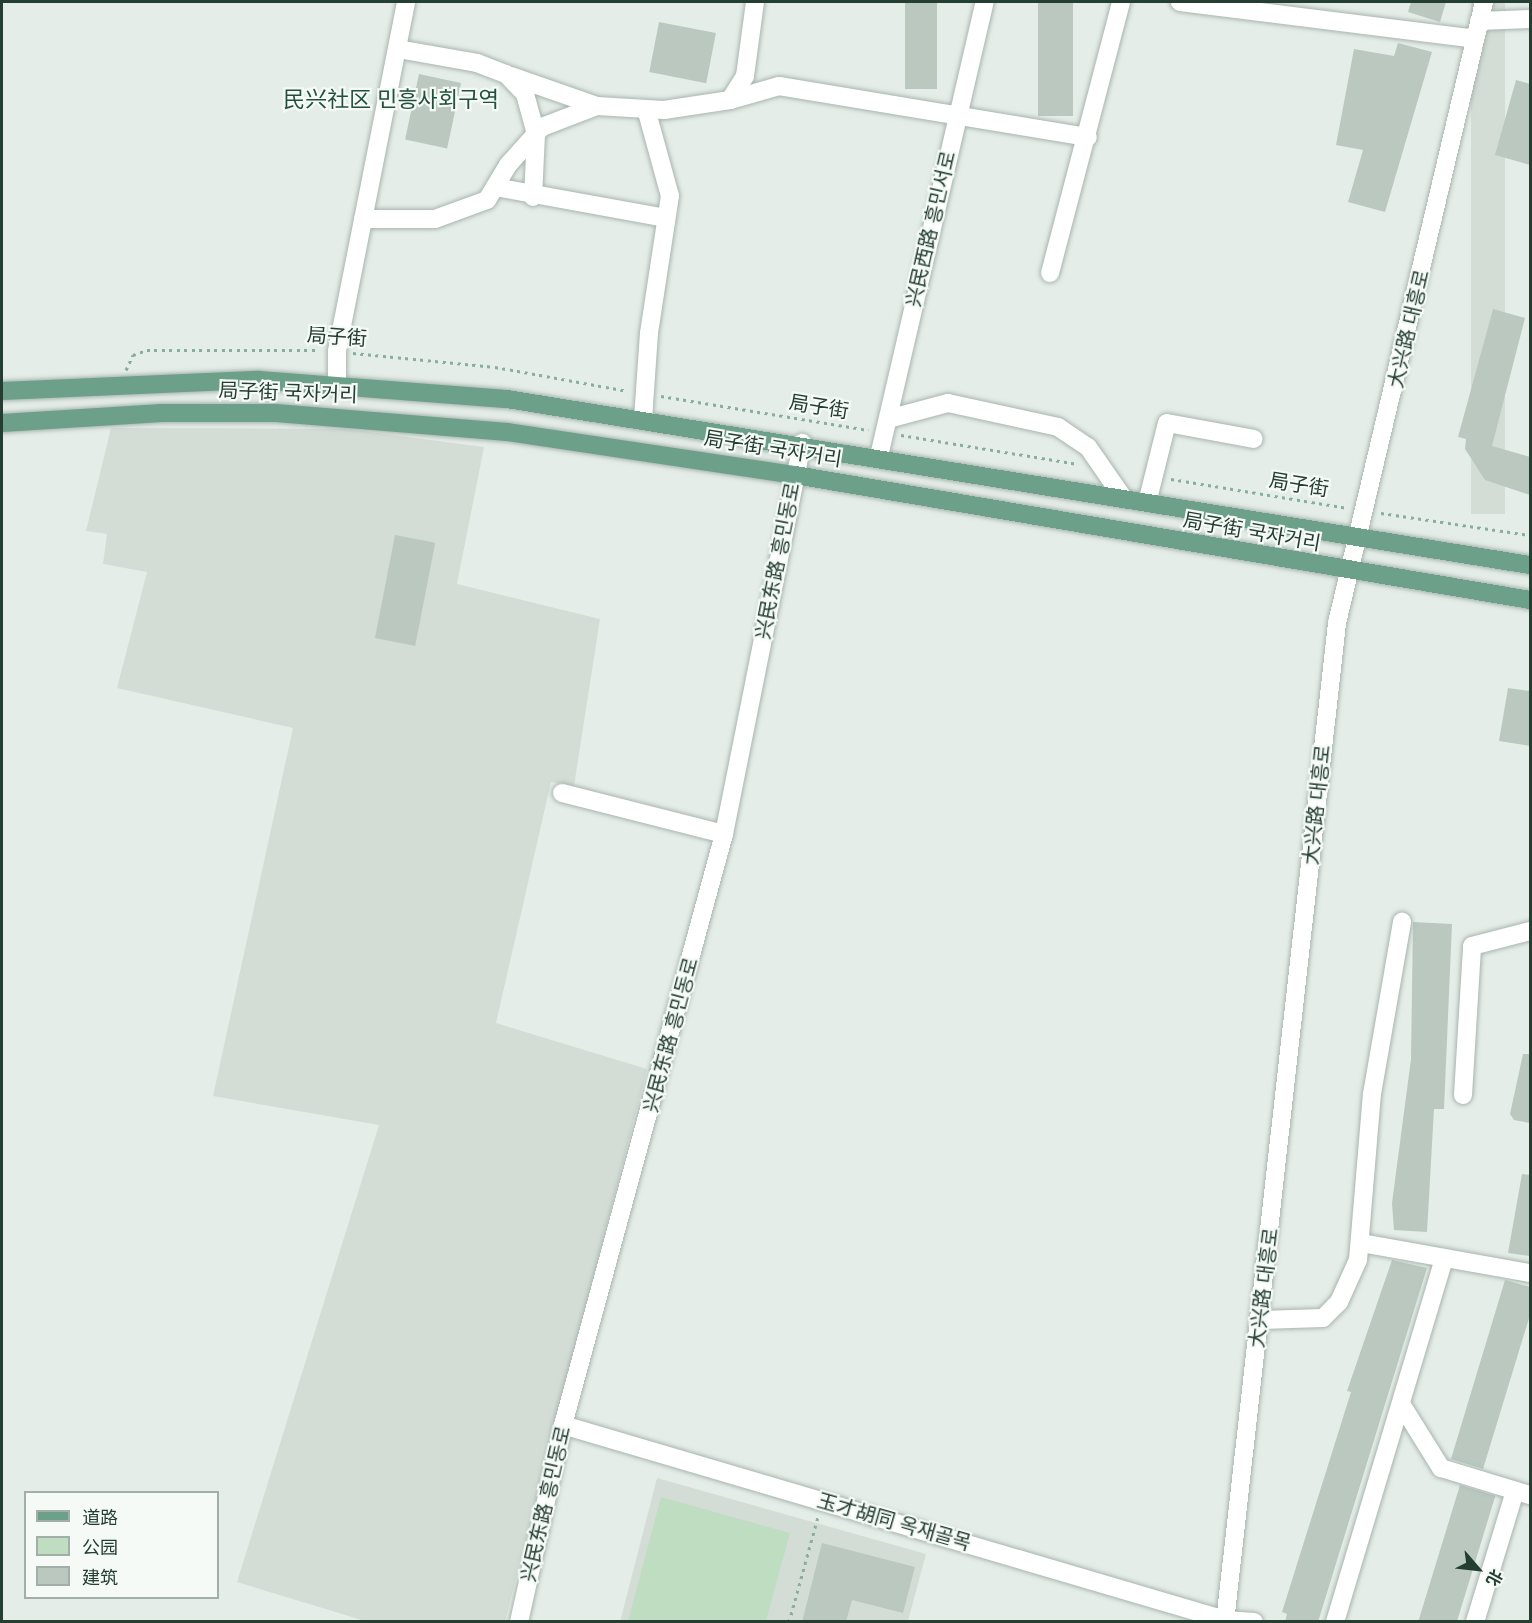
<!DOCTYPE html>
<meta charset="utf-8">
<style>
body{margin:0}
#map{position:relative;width:1532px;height:1623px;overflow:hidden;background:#e5ede8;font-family:Helvetica,"Noto Sans SC","Noto Sans KR",sans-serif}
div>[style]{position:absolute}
.built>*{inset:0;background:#d3ddd6;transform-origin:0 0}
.green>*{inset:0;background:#bfddc1}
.building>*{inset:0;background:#bac8c0;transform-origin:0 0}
.path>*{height:3px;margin-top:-1.5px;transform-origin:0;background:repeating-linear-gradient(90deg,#87af9a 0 3px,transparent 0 7.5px)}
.roads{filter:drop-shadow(0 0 2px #a8b5ae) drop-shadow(0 0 2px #a8b5ae)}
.minor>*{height:18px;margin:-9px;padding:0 9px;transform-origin:9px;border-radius:9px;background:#fff}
.major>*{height:18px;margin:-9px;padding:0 9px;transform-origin:9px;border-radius:9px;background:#6ca088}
span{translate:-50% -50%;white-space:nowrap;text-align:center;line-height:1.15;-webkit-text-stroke:4.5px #f5faf7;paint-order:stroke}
.street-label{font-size:20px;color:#253e32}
.quarter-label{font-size:22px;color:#21503b}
.frame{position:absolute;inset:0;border:3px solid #253e32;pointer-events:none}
.legend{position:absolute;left:24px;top:1491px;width:195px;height:108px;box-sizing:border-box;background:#f5faf7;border:2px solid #a2afa8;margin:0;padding:8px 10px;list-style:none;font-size:18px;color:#253e32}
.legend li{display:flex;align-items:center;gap:12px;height:30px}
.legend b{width:30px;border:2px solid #a2afa8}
.north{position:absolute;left:1448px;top:1539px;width:60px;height:60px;-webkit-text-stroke:4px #f5faf7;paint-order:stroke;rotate:118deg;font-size:16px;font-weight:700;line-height:24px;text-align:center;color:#253e32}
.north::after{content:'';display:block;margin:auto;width:21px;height:27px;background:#253e32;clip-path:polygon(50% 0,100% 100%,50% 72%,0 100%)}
</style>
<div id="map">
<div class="built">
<div style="left:1471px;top:2px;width:34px;height:512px"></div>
<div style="clip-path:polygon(111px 428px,346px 429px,484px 447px,457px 584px,600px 619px,574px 786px,551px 782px,496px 1023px,647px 1069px,505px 1621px,365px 1621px,237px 1582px,379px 1125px,213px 1096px,293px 728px,117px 688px,147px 572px,103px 564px,107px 534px,86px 531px)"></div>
<div style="clip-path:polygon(657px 1478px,926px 1554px,908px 1621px,620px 1622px)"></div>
</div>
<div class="green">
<div style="clip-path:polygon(661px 1497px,790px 1533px,766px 1621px,628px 1621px)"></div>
</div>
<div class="building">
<div style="left:905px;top:2px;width:32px;height:87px"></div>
<div style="left:1038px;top:2px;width:35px;height:114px"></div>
<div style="clip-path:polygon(1411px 2px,1446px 2px,1440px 22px,1408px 12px)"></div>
<div style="left:659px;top:22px;width:58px;height:51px;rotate:11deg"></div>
<div style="clip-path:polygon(1398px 43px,1432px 52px,1385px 212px,1348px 202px,1363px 150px,1336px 145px,1354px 49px,1394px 56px)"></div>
<div style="left:419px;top:74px;width:43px;height:67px;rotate:12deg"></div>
<div style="clip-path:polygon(1516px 80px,1530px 84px,1530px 165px,1495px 155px)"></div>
<div style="clip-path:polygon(1493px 309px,1525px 318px,1492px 446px,1530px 457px,1530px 495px,1485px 480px,1465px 449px,1466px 439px,1458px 437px)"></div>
<div style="left:395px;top:535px;width:41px;height:105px;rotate:11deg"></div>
<div style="clip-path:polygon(1508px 688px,1530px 691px,1530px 746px,1499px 741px)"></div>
<div style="clip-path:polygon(1413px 922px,1452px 924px,1444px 1109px,1434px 1109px,1427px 1232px,1394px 1230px,1392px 1203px,1411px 1059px)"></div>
<div style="clip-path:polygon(1523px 1054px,1530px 1054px,1530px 1123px,1514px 1120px,1510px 1114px)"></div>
<div style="clip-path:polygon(1522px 1174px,1530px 1175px,1530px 1256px,1508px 1253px)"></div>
<div style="clip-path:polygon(1392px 1260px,1427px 1268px,1318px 1622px,1285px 1622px,1287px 1614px,1282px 1612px,1351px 1392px,1347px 1391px)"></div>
<div style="clip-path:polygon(1505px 1280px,1530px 1287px,1530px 1315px,1483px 1469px,1451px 1459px)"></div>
<div style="left:1460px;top:1485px;width:37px;height:143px;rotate:17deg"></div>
<div style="clip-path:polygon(822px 1543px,915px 1567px,903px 1613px,852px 1600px,846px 1622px,802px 1622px)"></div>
</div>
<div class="path">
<div style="left:353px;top:353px;width:143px;rotate:5.6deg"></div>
<div style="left:495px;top:367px;width:135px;rotate:10.2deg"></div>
<div style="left:126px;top:370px;width:17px;rotate:-65deg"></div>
<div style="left:133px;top:355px;width:15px;rotate:-20deg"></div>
<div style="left:147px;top:350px;width:172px"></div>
<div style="left:661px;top:396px;width:210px;rotate:9.3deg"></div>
<div style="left:901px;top:435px;width:179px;rotate:9.3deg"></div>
<div style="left:1171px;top:479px;width:179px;rotate:9.3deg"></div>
<div style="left:1381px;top:513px;width:151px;rotate:8.4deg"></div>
<div style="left:789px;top:1622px;width:109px;rotate:-74.6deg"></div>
</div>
<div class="roads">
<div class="minor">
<div style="left:1180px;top:2px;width:297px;rotate:7.1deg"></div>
<div style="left:1479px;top:21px;width:51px;rotate:-2.2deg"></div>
<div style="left:398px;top:49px;width:80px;rotate:10deg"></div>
<div style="left:477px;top:63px;width:31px;rotate:21deg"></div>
<div style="left:506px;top:74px;width:28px;rotate:46deg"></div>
<div style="left:525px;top:94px;width:41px;rotate:74.6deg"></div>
<div style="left:536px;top:134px;width:63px;rotate:92.7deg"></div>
<div style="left:511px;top:76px;width:91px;rotate:19.2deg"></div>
<div style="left:730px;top:100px;width:51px;rotate:-15.9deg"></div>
<div style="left:779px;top:86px;width:313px;rotate:9.4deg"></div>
<div style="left:495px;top:187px;width:173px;rotate:10.3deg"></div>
<div style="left:363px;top:219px;width:72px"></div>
<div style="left:435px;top:219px;width:55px;rotate:-20.1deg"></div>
<div style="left:487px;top:200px;width:41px;rotate:-59deg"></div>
<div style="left:508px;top:165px;width:51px;rotate:-48.2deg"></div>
<div style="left:542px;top:127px;width:59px;rotate:-20.9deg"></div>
<div style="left:597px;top:106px;width:67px;rotate:3.4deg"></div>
<div style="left:664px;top:110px;width:67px;rotate:-8.6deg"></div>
<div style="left:730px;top:100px;width:28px;rotate:-58deg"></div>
<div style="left:745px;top:76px;width:75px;rotate:-82.3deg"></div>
<div style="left:1050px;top:273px;width:280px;rotate:-75.3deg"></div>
<div style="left:337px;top:384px;width:33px;rotate:-90deg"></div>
<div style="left:337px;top:351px;width:356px;rotate:-78.8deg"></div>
<div style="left:643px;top:419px;width:86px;rotate:-86deg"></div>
<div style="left:649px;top:333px;width:139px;rotate:-81.3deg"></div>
<div style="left:670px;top:196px;width:90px;rotate:-105.4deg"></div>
<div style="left:888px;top:419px;width:62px;rotate:-14.9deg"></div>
<div style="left:948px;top:403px;width:113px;rotate:12.3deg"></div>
<div style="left:1058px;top:427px;width:36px;rotate:34deg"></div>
<div style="left:1088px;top:447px;width:63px;rotate:55.3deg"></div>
<div style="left:879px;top:456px;width:466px;rotate:-76.9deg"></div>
<div style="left:1147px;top:503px;width:82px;rotate:-76deg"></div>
<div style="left:1167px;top:423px;width:88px;rotate:10.4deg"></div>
<div style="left:562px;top:793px;width:167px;rotate:14.2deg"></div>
<div style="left:1463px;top:1095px;width:149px;rotate:-86.5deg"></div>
<div style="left:1472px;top:946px;width:60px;rotate:-14.5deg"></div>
<div style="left:1361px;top:1243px;width:172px;rotate:10.1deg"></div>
<div style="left:1261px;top:1320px;width:62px;rotate:-1.8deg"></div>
<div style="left:1323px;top:1318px;width:23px;rotate:-45deg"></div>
<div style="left:1339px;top:1302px;width:46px;rotate:-65.7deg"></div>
<div style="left:1358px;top:1260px;width:167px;rotate:-85.2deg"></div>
<div style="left:1372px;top:1094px;width:175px;rotate:-80.1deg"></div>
<div style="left:1403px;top:1407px;width:72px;rotate:58.1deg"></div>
<div style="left:1441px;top:1468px;width:93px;rotate:16.9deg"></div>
<div style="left:563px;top:1425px;width:690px;rotate:16.41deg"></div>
<div style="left:1225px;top:1620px;width:29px;rotate:4deg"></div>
<div style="left:519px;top:1622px;width:202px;rotate:-77.4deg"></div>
<div style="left:563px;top:1425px;width:613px;rotate:-74.76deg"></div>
<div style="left:724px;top:834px;width:399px;rotate:-78.7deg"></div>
<div style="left:1225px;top:1622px;width:1005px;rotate:-83.6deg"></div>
<div style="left:1337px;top:623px;width:638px;rotate:-76.68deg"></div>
<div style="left:1335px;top:1622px;width:380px;rotate:-73.3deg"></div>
<div style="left:1475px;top:1622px;width:137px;rotate:-73deg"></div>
</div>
<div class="major">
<div style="left:2px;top:391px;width:257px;rotate:-2.5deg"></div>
<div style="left:259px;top:380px;width:249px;rotate:4.4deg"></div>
<div style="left:507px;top:399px;width:1036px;rotate:9.22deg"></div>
<div style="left:2px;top:423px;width:160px;rotate:-3.6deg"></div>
<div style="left:162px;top:413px;width:114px"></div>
<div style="left:276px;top:413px;width:232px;rotate:4.7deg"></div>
<div style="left:507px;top:432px;width:291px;rotate:8.5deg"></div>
<div style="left:795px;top:475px;width:746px;rotate:9.65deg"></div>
</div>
</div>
<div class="street-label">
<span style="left:931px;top:229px;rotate:-77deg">兴民西路 흥민서로</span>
<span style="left:1409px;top:329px;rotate:-77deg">大兴路 대흥로</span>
<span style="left:337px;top:337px;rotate:4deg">局子街</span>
<span style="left:288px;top:393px;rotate:2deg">局子街 국자거리</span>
<span style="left:819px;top:407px;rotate:9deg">局子街</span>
<span style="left:773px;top:449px;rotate:9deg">局子街 국자거리</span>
<span style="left:1299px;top:485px;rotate:9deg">局子街</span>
<span style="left:1252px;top:532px;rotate:10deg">局子街 국자거리</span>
<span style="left:778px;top:561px;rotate:-79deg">兴民东路 흥민동로</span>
<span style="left:1317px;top:805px;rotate:-84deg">大兴路 대흥로</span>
<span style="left:671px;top:1035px;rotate:-75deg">兴民东路 흥민동로</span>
<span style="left:1264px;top:1288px;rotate:-83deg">大兴路 대흥로</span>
<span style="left:546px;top:1504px;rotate:-77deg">兴民东路 흥민동로</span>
<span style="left:894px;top:1522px;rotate:16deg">玉才胡同 옥재골목</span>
</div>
<div class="quarter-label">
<span style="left:391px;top:100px">民兴社区 민흥사회구역</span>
</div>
<div class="frame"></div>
<ul class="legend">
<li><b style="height:8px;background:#6ca088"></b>道路</li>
<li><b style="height:16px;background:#bfddc1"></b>公园</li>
<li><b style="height:16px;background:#bac8c0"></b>建筑</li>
</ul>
<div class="north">北</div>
</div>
